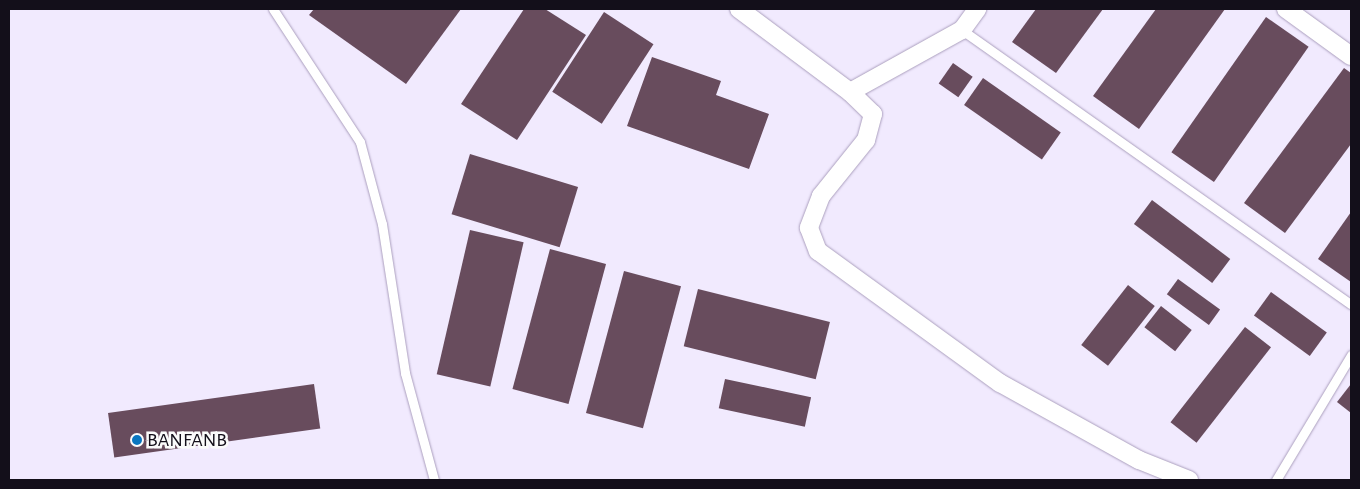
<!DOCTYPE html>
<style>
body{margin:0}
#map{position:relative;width:1360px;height:489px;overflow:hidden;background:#f1eafe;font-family:"Alegreya Sans",sans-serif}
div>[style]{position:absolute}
.building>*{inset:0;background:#684c5d;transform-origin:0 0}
.roads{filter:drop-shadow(0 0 1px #ab9fbe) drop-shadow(0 0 1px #ab9fbe)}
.service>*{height:9px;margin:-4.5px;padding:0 4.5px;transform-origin:4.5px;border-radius:4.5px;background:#fff}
.minor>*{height:18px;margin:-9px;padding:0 9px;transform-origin:9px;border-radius:9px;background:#fff}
.dots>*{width:14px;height:14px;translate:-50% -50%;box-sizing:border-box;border:2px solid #fbfbfb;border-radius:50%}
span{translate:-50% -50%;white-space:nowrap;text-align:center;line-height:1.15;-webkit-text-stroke:5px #fbfbfb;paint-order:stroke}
.poi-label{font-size:20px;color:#130f1a}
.left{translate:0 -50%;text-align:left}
.frame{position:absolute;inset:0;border:10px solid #130f1a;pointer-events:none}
</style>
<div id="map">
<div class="building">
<div style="clip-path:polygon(314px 9px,461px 9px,406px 84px,309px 15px)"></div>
<div style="clip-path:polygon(524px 9px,545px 9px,586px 35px,517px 140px,461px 104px)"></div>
<div style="clip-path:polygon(1036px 9px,1103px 9px,1056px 73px,1012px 42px)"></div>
<div style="clip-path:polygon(1156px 9px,1225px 9px,1139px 129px,1093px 96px)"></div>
<div style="left:604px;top:12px;width:59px;height:95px;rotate:33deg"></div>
<div style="left:1266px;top:17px;width:52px;height:165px;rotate:35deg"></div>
<div style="clip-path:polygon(652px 57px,721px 81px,716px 95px,769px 114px,749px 169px,627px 126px)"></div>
<div style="left:953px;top:63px;width:24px;height:25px;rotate:35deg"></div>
<div style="clip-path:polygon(1344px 68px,1351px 73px,1351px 144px,1285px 233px,1244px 203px)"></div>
<div style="left:983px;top:78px;width:95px;height:33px;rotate:35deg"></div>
<div style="left:470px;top:154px;width:113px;height:63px;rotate:17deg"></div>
<div style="left:1152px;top:200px;width:98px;height:30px;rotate:37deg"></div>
<div style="clip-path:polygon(1351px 212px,1351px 282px,1318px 259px)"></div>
<div style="left:470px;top:230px;width:55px;height:148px;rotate:13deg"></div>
<div style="left:550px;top:249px;width:58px;height:145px;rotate:15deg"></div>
<div style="left:624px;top:271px;width:59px;height:147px;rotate:15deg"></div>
<div style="left:1178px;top:279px;width:52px;height:19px;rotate:36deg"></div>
<div style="left:1128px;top:285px;width:34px;height:76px;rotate:38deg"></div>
<div style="left:698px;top:289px;width:136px;height:59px;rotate:14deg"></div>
<div style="left:1271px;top:292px;width:69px;height:29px;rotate:36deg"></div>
<div style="left:1161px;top:306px;width:39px;height:27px;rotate:38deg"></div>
<div style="left:1245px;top:327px;width:33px;height:121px;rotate:38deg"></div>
<div style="left:725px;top:379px;width:88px;height:30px;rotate:12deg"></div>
<div style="left:314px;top:384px;width:45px;height:208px;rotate:82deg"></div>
<div style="clip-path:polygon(1351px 384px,1351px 413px,1337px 402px)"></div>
</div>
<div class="roads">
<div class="service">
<div style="left:273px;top:9px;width:159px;rotate:56.8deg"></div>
<div style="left:360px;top:142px;width:85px;rotate:75deg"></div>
<div style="left:382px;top:224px;width:151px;rotate:81.2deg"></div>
<div style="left:405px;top:373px;width:111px;rotate:74.8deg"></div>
<div style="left:962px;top:30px;width:476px;rotate:35.2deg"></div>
<div style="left:1276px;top:480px;width:146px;rotate:-59deg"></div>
</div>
<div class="minor">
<div style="left:739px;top:9px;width:139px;rotate:36.8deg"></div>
<div style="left:850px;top:92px;width:32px;rotate:44deg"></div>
<div style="left:873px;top:114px;width:27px;rotate:105deg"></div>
<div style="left:866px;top:140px;width:72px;rotate:128.8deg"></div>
<div style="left:821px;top:196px;width:34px;rotate:111deg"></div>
<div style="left:809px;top:228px;width:25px;rotate:69deg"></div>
<div style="left:818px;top:251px;width:225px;rotate:36deg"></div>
<div style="left:1000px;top:383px;width:159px;rotate:29deg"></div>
<div style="left:1139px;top:460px;width:54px;rotate:21.8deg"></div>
<div style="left:1286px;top:9px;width:80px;rotate:35.9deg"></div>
<div style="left:850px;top:92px;width:128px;rotate:-29deg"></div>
<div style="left:962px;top:30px;width:26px;rotate:-54deg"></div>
</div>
</div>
<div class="dots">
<div style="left:137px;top:440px;background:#0976c0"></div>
</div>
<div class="poi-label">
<span class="left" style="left:147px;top:440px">BANFANB</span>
</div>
<div class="frame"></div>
</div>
